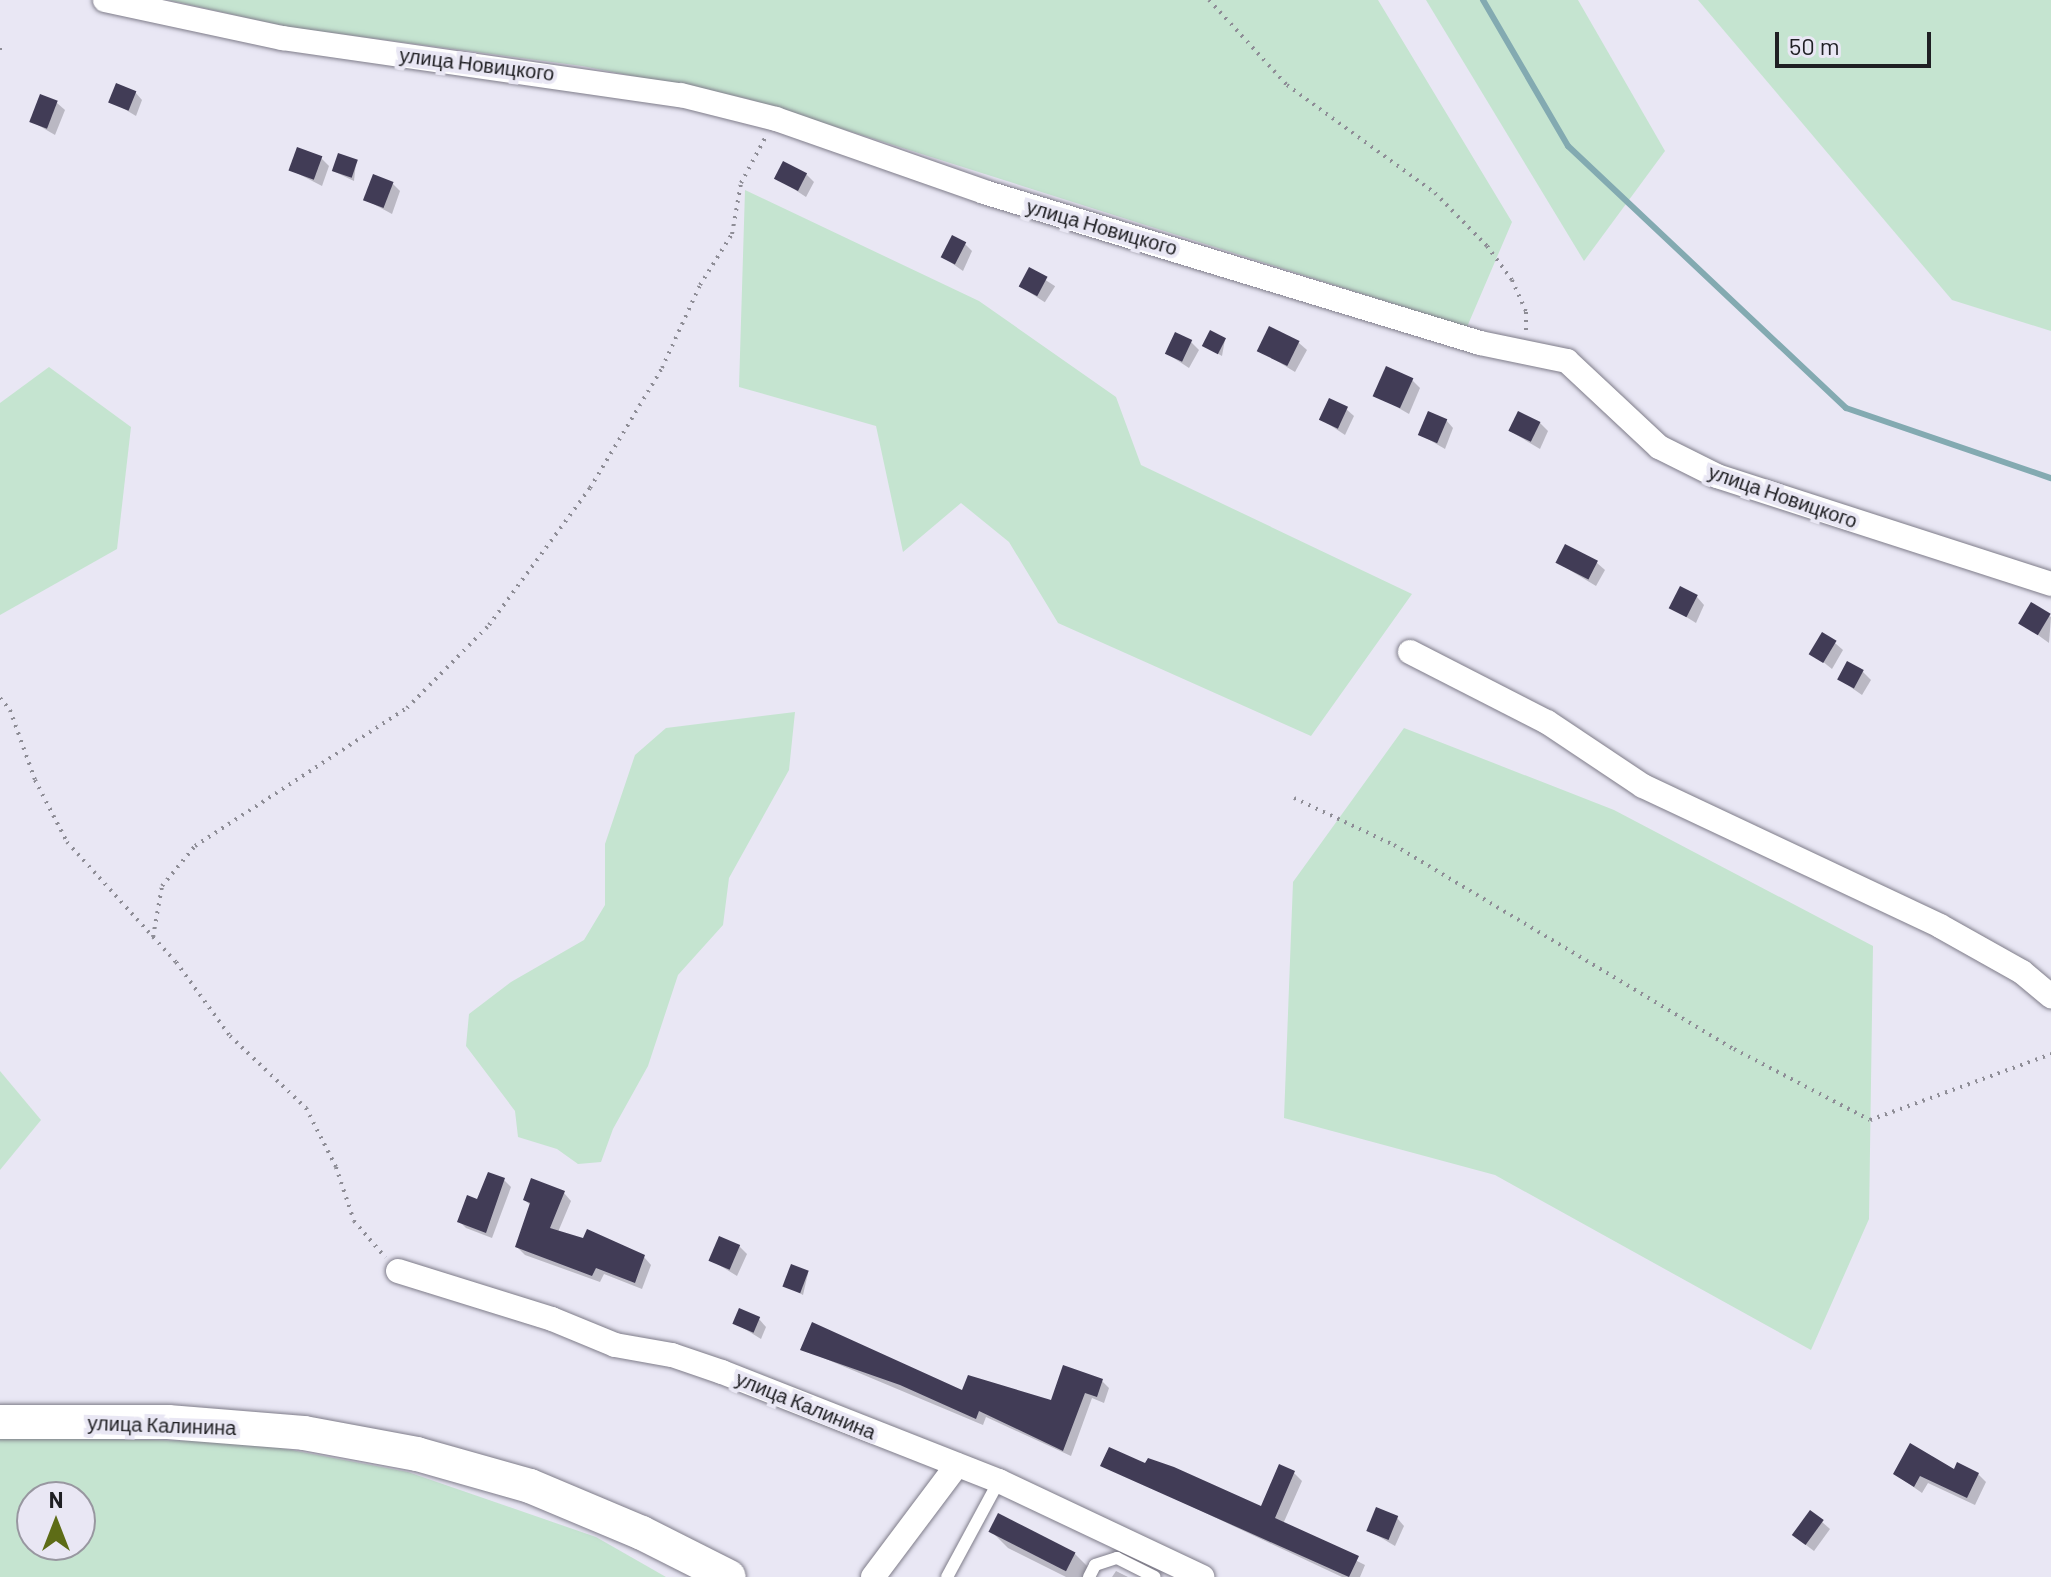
<!DOCTYPE html>
<meta charset="utf-8">
<style>
body{margin:0}
#map{position:relative;width:2051px;height:1577px;overflow:hidden;background:#e9e7f4;font-family:Barlow,sans-serif}
div>[style]{position:absolute}
.green>*{inset:0;background:#c5e4d0}
.shadow>*{inset:0;background:#0003;transform-origin:0 0}
.stream>*{height:6px;margin:-3px;padding:0 3px;transform-origin:3px;border-radius:3px;background:#83aab1}
.building>*{inset:0;background:#413c56;transform-origin:0 0}
.path>*{height:4px;margin-top:-2px;transform-origin:0;background:repeating-linear-gradient(90deg,#8e8d96 0 2px,transparent 0 8px)}
.roads{filter:drop-shadow(0 0 2px #7e7c89) drop-shadow(0 0 2px #7e7c89)}
.service>*{height:12px;margin:-6px;padding:0 6px;transform-origin:6px;border-radius:6px;background:#fff}
.minor>*{height:24px;margin:-12px;padding:0 12px;transform-origin:12px;border-radius:12px;background:#fff}
.secondary>*{height:34px;margin:-17px;padding:0 17px;transform-origin:17px;border-radius:17px;background:#fff}
span{translate:-50% -50%;white-space:nowrap;text-align:center;line-height:1.15;-webkit-text-stroke:8px #e9e7f4;paint-order:stroke}
.street-label{font-size:20px;color:#1f1f23}
.north{position:absolute;left:16px;top:1481px;width:80px;height:80px;box-sizing:border-box;background:#e9e7f4;border:2px solid #9897a0;border-radius:50%;rotate:0deg;font-size:22px;font-weight:700;line-height:32px;text-align:center;color:#1f1f23}
.north::after{content:'';display:block;margin:auto;width:28px;height:36px;background:#5d6c16;clip-path:polygon(50% 0,100% 100%,50% 72%,0 100%)}
.scale{position:absolute;left:1775px;top:32px;width:156px;height:36px;box-sizing:border-box;border:4px solid #1f1f23;border-top:0;padding-left:10px;font-size:24px;line-height:28px;white-space:nowrap;color:#1f1f23;-webkit-text-stroke:6px #e9e7f4;paint-order:stroke}
</style>
<div id="map">
<div class="green">
<div style="clip-path:polygon(168px 0,1378px 0,1512px 222px,1467px 327px,745px 98px,582px 66px,288px 27px)"></div>
<div style="clip-path:polygon(1426px 0,1578px 0,1665px 151px,1584px 261px)"></div>
<div style="clip-path:polygon(1698px 0,2051px 0,2051px 331px,1952px 300px)"></div>
<div style="clip-path:polygon(745px 190px,979px 301px,1116px 397px,1141px 465px,1412px 594px,1311px 736px,1058px 623px,1009px 542px,961px 503px,903px 552px,876px 426px,739px 387px)"></div>
<div style="clip-path:polygon(49px 367px,131px 427px,117px 549px,0 615px,0 403px)"></div>
<div style="clip-path:polygon(795px 712px,789px 770px,729px 878px,723px 925px,678px 975px,648px 1066px,613px 1129px,601px 1162px,578px 1164px,557px 1149px,518px 1137px,515px 1111px,466px 1046px,469px 1014px,511px 982px,584px 940px,605px 905px,605px 844px,635px 755px,666px 728px)"></div>
<div style="clip-path:polygon(1404px 728px,1614px 810px,1873px 946px,1869px 1219px,1811px 1350px,1495px 1175px,1284px 1118px,1293px 882px)"></div>
<div style="clip-path:polygon(0 1071px,41px 1120px,0 1170px)"></div>
<div style="clip-path:polygon(evenodd,0 1437px,249px 1442px,408px 1472px,596px 1537px,666px 1577px,0 1577px,0 1437px,32px 1497px,80px 1497px,80px 1545px,32px 1545px,32px 1497px)"></div>
</div>
<div class="shadow">
<div style="clip-path:polygon(135px 92px,142px 100px,136px 116px,111px 101px)"></div>
<div style="clip-path:polygon(57px 103px,65px 110px,55px 135px,31px 121px)"></div>
<div style="clip-path:polygon(321px 158px,329px 166px,322px 186px,291px 170px)"></div>
<div style="clip-path:polygon(356px 162px,354px 181px,333px 171px)"></div>
<div style="clip-path:polygon(806px 174px,814px 182px,806px 197px,777px 178px)"></div>
<div style="clip-path:polygon(392px 183px,400px 191px,392px 214px,366px 200px)"></div>
<div style="clip-path:polygon(965px 244px,972px 251px,963px 271px,943px 257px)"></div>
<div style="left:1030px;top:270px;width:30px;height:19px;rotate:33deg"></div>
<div style="clip-path:polygon(1225px 339px,1222px 356px,1204px 346px)"></div>
<div style="clip-path:polygon(1191px 342px,1199px 350px,1189px 368px,1166px 353px)"></div>
<div style="clip-path:polygon(1299px 343px,1307px 350px,1295px 372px,1259px 350px)"></div>
<div style="clip-path:polygon(1412px 380px,1420px 388px,1409px 414px,1376px 395px)"></div>
<div style="clip-path:polygon(1346px 409px,1354px 416px,1345px 435px,1321px 419px)"></div>
<div style="clip-path:polygon(1446px 420px,1453px 428px,1445px 449px,1421px 435px)"></div>
<div style="clip-path:polygon(1540px 423px,1548px 431px,1540px 449px,1510px 431px)"></div>
<div style="clip-path:polygon(1558px 563px,1597px 563px,1605px 570px,1596px 586px)"></div>
<div style="clip-path:polygon(1697px 597px,1704px 605px,1696px 623px,1672px 608px)"></div>
<div style="clip-path:polygon(2032px 605px,2051px 617px,2049px 643px,2021px 623px)"></div>
<div style="clip-path:polygon(1835px 643px,1843px 650px,1832px 669px,1812px 653px)"></div>
<div style="clip-path:polygon(1863px 672px,1871px 680px,1862px 695px,1839px 679px)"></div>
<div style="clip-path:polygon(504px 1180px,511px 1187px,492px 1238px,466px 1228px,459px 1221px)"></div>
<div style="clip-path:polygon(564px 1193px,571px 1201px,558px 1232px,644px 1257px,651px 1265px,642px 1289px,604px 1274px,600px 1282px,525px 1255px,517px 1247px,531px 1206px,525px 1200px)"></div>
<div style="clip-path:polygon(739px 1246px,747px 1254px,737px 1276px,711px 1260px)"></div>
<div style="clip-path:polygon(808px 1273px,803px 1295px,784px 1285px)"></div>
<div style="clip-path:polygon(759px 1319px,766px 1327px,761px 1339px,735px 1323px)"></div>
<div style="clip-path:polygon(802px 1349px,963px 1393px,1052px 1403px,1102px 1381px,1109px 1388px,1104px 1403px,1092px 1398px,1071px 1456px,986px 1417px,983px 1425px)"></div>
<div style="clip-path:polygon(1103px 1465px,1262px 1509px,1294px 1473px,1302px 1481px,1283px 1524px,1365px 1565px,1360px 1577px,1342px 1577px)"></div>
<div style="clip-path:polygon(1955px 1472px,1978px 1474px,1986px 1482px,1975px 1505px,1928px 1483px,1922px 1493px,1895px 1474px)"></div>
<div style="clip-path:polygon(1397px 1518px,1404px 1526px,1395px 1546px,1368px 1530px)"></div>
<div style="clip-path:polygon(1822px 1522px,1830px 1529px,1814px 1551px,1802px 1542px)"></div>
<div style="clip-path:polygon(992px 1532px,1074px 1553px,1091px 1570px,1087px 1577px,1066px 1577px,1008px 1548px)"></div>
<div style="clip-path:polygon(1116px 1571px,1128px 1577px,1112px 1577px)"></div>
</div>
<div class="stream">
<div style="left:1483px;top:0;width:169px;rotate:59.8deg"></div>
<div style="left:1568px;top:146px;width:382px;rotate:43.3deg"></div>
<div style="left:1846px;top:408px;width:217px;rotate:18.9deg"></div>
</div>
<div class="building">
<div style="left:116px;top:83px;width:22px;height:21px;rotate:22deg"></div>
<div style="left:40px;top:94px;width:19px;height:30px;rotate:21deg"></div>
<div style="left:297px;top:147px;width:27px;height:25px;rotate:20deg"></div>
<div style="left:338px;top:153px;width:21px;height:19px;rotate:19deg"></div>
<div style="left:783px;top:161px;width:27px;height:20px;rotate:27deg"></div>
<div style="left:373px;top:174px;width:22px;height:28px;rotate:21deg"></div>
<div style="left:952px;top:235px;width:16px;height:25px;rotate:27deg"></div>
<div style="left:1029px;top:267px;width:21px;height:22px;rotate:28deg"></div>
<div style="left:1269px;top:326px;width:34px;height:28px;rotate:26deg"></div>
<div style="left:1210px;top:330px;width:18px;height:18px;rotate:27deg"></div>
<div style="left:1175px;top:332px;width:19px;height:24px;rotate:25deg"></div>
<div style="left:1386px;top:366px;width:30px;height:33px;rotate:24deg"></div>
<div style="left:1329px;top:398px;width:21px;height:24px;rotate:25deg"></div>
<div style="left:1428px;top:411px;width:21px;height:26px;rotate:23deg"></div>
<div style="left:1518px;top:411px;width:25px;height:22px;rotate:26deg"></div>
<div style="left:1565px;top:544px;width:37px;height:21px;rotate:27deg"></div>
<div style="left:1680px;top:586px;width:20px;height:25px;rotate:27deg"></div>
<div style="left:2031px;top:602px;width:23px;height:25px;rotate:31deg"></div>
<div style="left:1822px;top:632px;width:17px;height:26px;rotate:31deg"></div>
<div style="left:1847px;top:661px;width:19px;height:21px;rotate:28deg"></div>
<div style="clip-path:polygon(488px 1172px,505px 1178px,486px 1233px,457px 1222px,467px 1195px,477px 1199px)"></div>
<div style="clip-path:polygon(531px 1178px,565px 1191px,550px 1228px,583px 1238px,587px 1229px,645px 1255px,635px 1283px,596px 1268px,592px 1276px,515px 1247px,530px 1203px,523px 1200px)"></div>
<div style="left:719px;top:1236px;width:23px;height:27px;rotate:23deg"></div>
<div style="left:791px;top:1264px;width:19px;height:24px;rotate:21deg"></div>
<div style="left:739px;top:1308px;width:23px;height:17px;rotate:23deg"></div>
<div style="clip-path:polygon(812px 1322px,962px 1390px,968px 1375px,1051px 1400px,1063px 1365px,1103px 1379px,1097px 1397px,1085px 1393px,1063px 1451px,979px 1411px,976px 1419px,900px 1385px,800px 1350px)"></div>
<div style="clip-path:polygon(1910px 1443px,1954px 1469px,1957px 1462px,1979px 1473px,1967px 1498px,1920px 1476px,1914px 1487px,1893px 1474px)"></div>
<div style="clip-path:polygon(1109px 1447px,1145px 1463px,1148px 1458px,1174px 1467px,1261px 1506px,1279px 1464px,1295px 1471px,1275px 1518px,1359px 1556px,1349px 1577px,1100px 1466px)"></div>
<div style="left:1376px;top:1507px;width:24px;height:26px;rotate:22deg"></div>
<div style="left:1810px;top:1510px;width:17px;height:31px;rotate:36deg"></div>
<div style="left:998px;top:1513px;width:87px;height:21px;rotate:27deg"></div>
</div>
<div class="path">
<div style="left:1209px;top:0;width:115px;rotate:47.5deg"></div>
<div style="left:1287px;top:85px;width:183px;rotate:36.1deg"></div>
<div style="left:1435px;top:193px;width:74px;rotate:45.5deg"></div>
<div style="left:1487px;top:246px;width:42px;rotate:53.7deg"></div>
<div style="left:1512px;top:280px;width:35px;rotate:66deg"></div>
<div style="left:1526px;top:312px;width:18px;rotate:90deg"></div>
<div style="left:0;top:48px;width:4px;rotate:90deg"></div>
<div style="left:0;top:698px;width:16px;rotate:50deg"></div>
<div style="left:10px;top:710px;width:74px;rotate:70.3deg"></div>
<div style="left:35px;top:780px;width:70px;rotate:62.7deg"></div>
<div style="left:67px;top:842px;width:162px;rotate:47.8deg"></div>
<div style="left:176px;top:962px;width:92px;rotate:53.9deg"></div>
<div style="left:230px;top:1036px;width:105px;rotate:43.5deg"></div>
<div style="left:306px;top:1108px;width:66px;rotate:63deg"></div>
<div style="left:336px;top:1167px;width:57px;rotate:71.6deg"></div>
<div style="left:354px;top:1221px;width:48px;rotate:49.3deg"></div>
<div style="left:1294px;top:798px;width:110px;rotate:25.2deg"></div>
<div style="left:1394px;top:845px;width:397px;rotate:31deg"></div>
<div style="left:1734px;top:1049px;width:153px;rotate:27.6deg"></div>
<div style="left:1870px;top:1120px;width:193px;rotate:-20deg"></div>
<div style="left:153px;top:937px;width:52px;rotate:-80deg"></div>
<div style="left:162px;top:886px;width:52px;rotate:-50.5deg"></div>
<div style="left:195px;top:846px;width:253px;rotate:-33.1deg"></div>
<div style="left:407px;top:708px;width:117px;rotate:-45.3deg"></div>
<div style="left:489px;top:625px;width:170px;rotate:-53.6deg"></div>
<div style="left:590px;top:488px;width:140px;rotate:-59deg"></div>
<div style="left:662px;top:368px;width:91px;rotate:-65.4deg"></div>
<div style="left:700px;top:285px;width:60px;rotate:-57.9deg"></div>
<div style="left:732px;top:234px;width:52px;rotate:-80deg"></div>
<div style="left:741px;top:183px;width:51px;rotate:-61.9deg"></div>
</div>
<div class="roads">
<div class="service">
<div style="left:947px;top:1577px;width:109px;rotate:-61.6deg"></div>
<div style="left:1089px;top:1577px;width:13px;rotate:-63deg"></div>
<div style="left:1095px;top:1565px;width:23px;rotate:-18deg"></div>
<div style="left:1117px;top:1558px;width:42px;rotate:26.6deg"></div>
</div>
<div class="minor">
<div style="left:105px;top:0;width:182px;rotate:12.1deg"></div>
<div style="left:283px;top:38px;width:402px;rotate:8.2deg"></div>
<div style="left:681px;top:95px;width:98px;rotate:14.2deg"></div>
<div style="left:776px;top:119px;width:220px;rotate:19.3deg"></div>
<div style="left:984px;top:192px;width:518px;rotate:16.93deg"></div>
<div style="left:1480px;top:343px;width:89px;rotate:11.7deg"></div>
<div style="left:1567px;top:361px;width:126px;rotate:43.1deg"></div>
<div style="left:1659px;top:447px;width:65px;rotate:26.6deg"></div>
<div style="left:1717px;top:476px;width:351px;rotate:17.9deg"></div>
<div style="left:1410px;top:652px;width:154px;rotate:27.1deg"></div>
<div style="left:1547px;top:722px;width:115px;rotate:33.7deg"></div>
<div style="left:1643px;top:786px;width:328px;rotate:25.2deg"></div>
<div style="left:1940px;top:926px;width:94px;rotate:29.3deg"></div>
<div style="left:2022px;top:972px;width:38px;rotate:40deg"></div>
<div style="left:398px;top:1271px;width:161px;rotate:17.3deg"></div>
<div style="left:552px;top:1319px;width:68px;rotate:22.4deg"></div>
<div style="left:615px;top:1345px;width:58px;rotate:10deg"></div>
<div style="left:672px;top:1355px;width:53px;rotate:18.8deg"></div>
<div style="left:722px;top:1372px;width:298px;rotate:21.5deg"></div>
<div style="left:999px;top:1481px;width:225px;rotate:25.3deg"></div>
<div style="left:873px;top:1577px;width:140px;rotate:-53.1deg"></div>
</div>
<div class="secondary">
<div style="left:0;top:1422px;width:168px"></div>
<div style="left:168px;top:1422px;width:136px;rotate:4.6deg"></div>
<div style="left:304px;top:1433px;width:115px;rotate:10.5deg"></div>
<div style="left:417px;top:1454px;width:117px;rotate:15.8deg"></div>
<div style="left:530px;top:1486px;width:121px;rotate:22.8deg"></div>
<div style="left:642px;top:1533px;width:97px;rotate:26.8deg"></div>
</div>
</div>
<div class="street-label">
<span style="left:477px;top:64px;rotate:7deg">улица Новицкого</span>
<span style="left:1102px;top:227px;rotate:16deg">улица Новицкого</span>
<span style="left:1783px;top:496px;rotate:19deg">улица Новицкого</span>
<span style="left:806px;top:1405px;rotate:22deg">улица Калинина</span>
<span style="left:162px;top:1425px;rotate:2deg">улица Калинина</span>
</div>
<div class="north">N</div>
<div class="scale">50 m</div>
</div>
